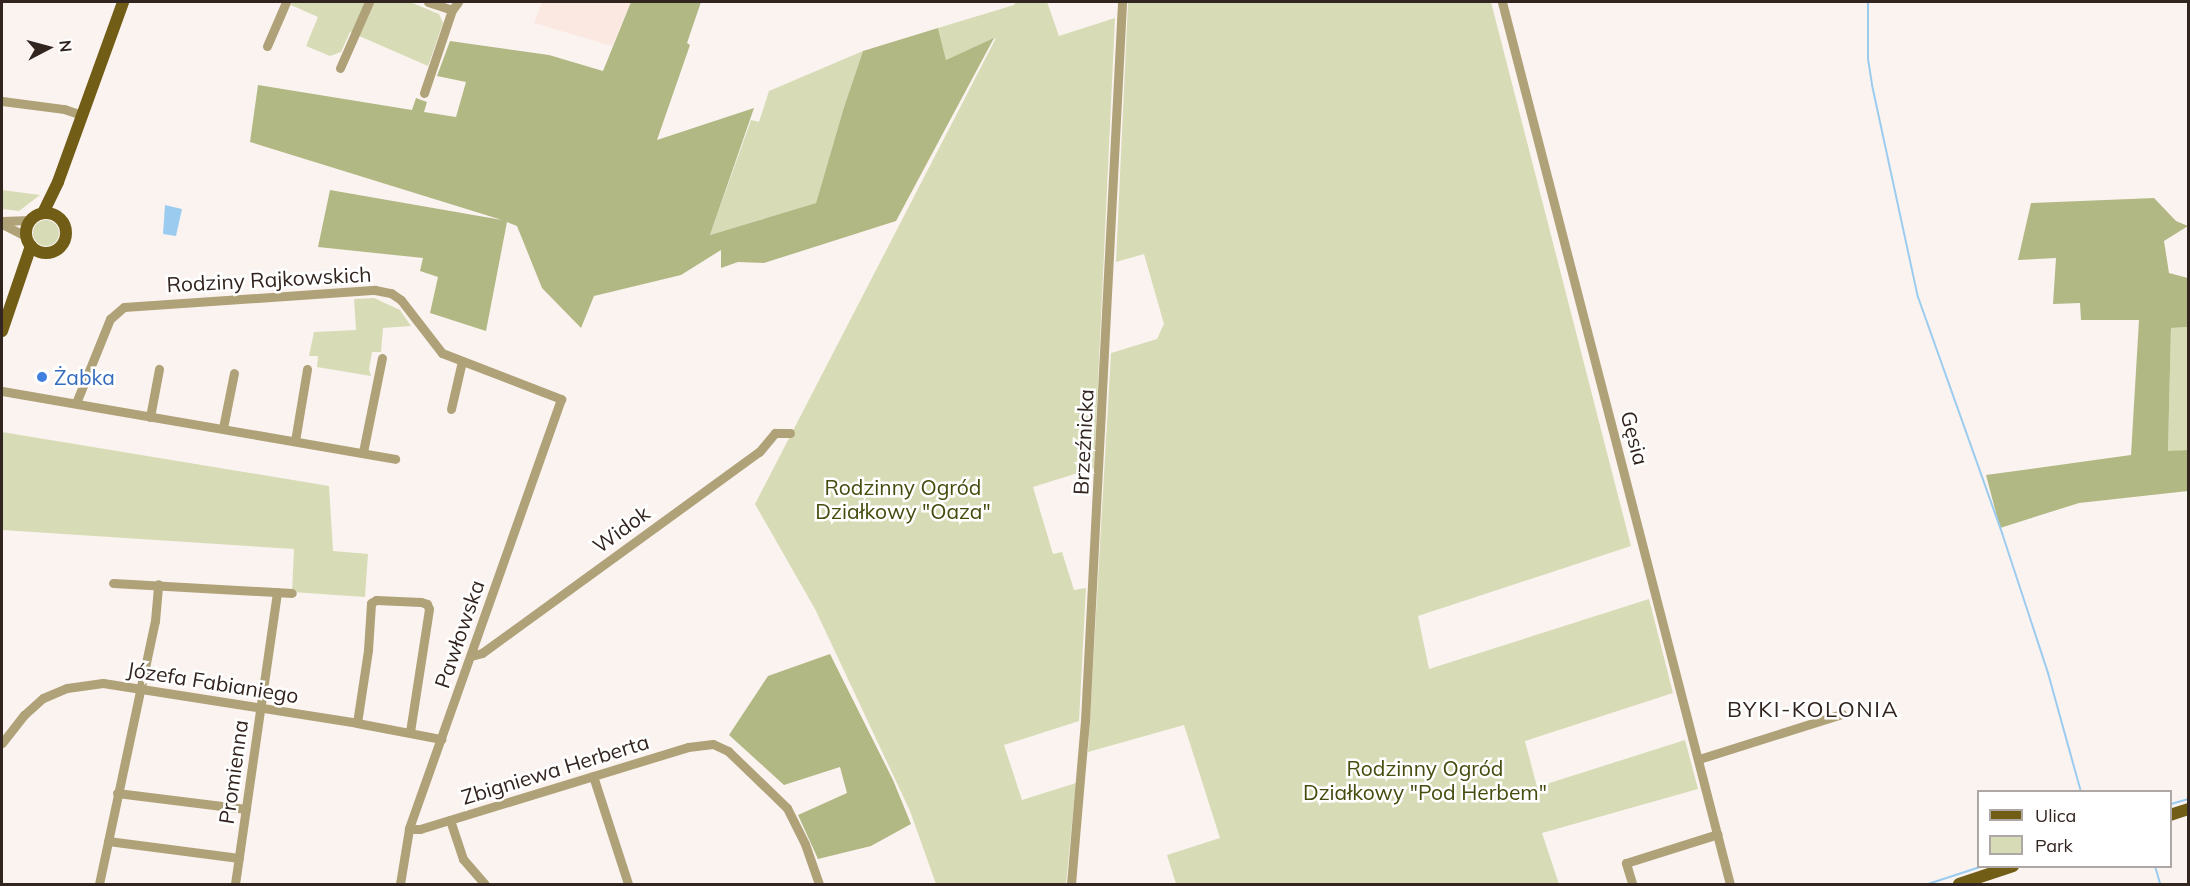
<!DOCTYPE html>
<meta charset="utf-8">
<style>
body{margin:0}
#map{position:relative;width:2190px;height:886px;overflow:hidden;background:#fbf3f0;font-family:Mulish,sans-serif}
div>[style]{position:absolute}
.built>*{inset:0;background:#fbe8e1}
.green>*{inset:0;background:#d7dcb6}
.round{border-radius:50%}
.forest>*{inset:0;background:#b2b884}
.water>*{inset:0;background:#9bccef}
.stream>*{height:2px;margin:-1px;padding:0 1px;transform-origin:1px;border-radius:1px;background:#9bccef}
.minor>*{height:9px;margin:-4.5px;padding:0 4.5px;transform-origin:4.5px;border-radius:4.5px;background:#b0a278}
.major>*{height:12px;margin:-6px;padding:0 6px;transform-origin:6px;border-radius:6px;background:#725d17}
.major>.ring{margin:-6px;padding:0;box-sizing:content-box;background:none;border:12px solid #725d17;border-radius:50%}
.dots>*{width:16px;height:16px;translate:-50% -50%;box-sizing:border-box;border:3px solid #fff;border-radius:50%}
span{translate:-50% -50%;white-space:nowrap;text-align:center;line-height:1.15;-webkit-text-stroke:5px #fff;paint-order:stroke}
.street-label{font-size:21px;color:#32241f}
.shop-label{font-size:21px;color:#366cbe}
.left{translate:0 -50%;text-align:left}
.park-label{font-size:21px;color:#474b0d}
.neighbourhood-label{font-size:22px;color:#32241f;letter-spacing:1.5px}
.frame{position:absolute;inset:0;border:3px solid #32241f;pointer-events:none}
.legend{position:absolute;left:1977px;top:790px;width:195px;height:78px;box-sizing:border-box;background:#fff;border:2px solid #ada7a5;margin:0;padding:8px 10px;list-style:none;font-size:18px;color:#32241f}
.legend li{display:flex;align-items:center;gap:12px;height:30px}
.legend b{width:30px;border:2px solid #ada7a5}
.north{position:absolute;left:18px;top:18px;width:60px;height:60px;-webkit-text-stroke:4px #fff;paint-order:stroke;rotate:84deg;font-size:16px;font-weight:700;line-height:24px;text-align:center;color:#32241f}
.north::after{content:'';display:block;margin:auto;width:21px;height:27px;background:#32241f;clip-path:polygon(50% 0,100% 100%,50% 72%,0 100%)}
</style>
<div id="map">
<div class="built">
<div style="clip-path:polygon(542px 2px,631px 2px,612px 46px,534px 23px)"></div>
</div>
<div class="green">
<div style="clip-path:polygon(292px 2px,410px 2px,439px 14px,443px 23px,428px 66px,350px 32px,341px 52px,330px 56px,306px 46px,318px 17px,291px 5px)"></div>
<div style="clip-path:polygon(1016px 2px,1047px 2px,1059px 36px,1115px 18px,1094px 468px,1033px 487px,1053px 554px,1062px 552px,1074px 590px,1086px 588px,1079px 721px,1004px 745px,1022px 800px,1076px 783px,1066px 884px,936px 884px,910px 811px,815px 609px,755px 504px,996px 38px,946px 60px,938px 28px,1014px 5px)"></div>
<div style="clip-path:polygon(1128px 2px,1491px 2px,1631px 546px,1418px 616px,1429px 669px,1649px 599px,1673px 693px,1525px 741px,1537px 787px,1685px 740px,1698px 789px,1542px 833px,1559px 884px,1176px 884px,1167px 855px,1220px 838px,1184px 725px,1088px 752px,1111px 353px,1157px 339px,1164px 324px,1144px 254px,1116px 262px)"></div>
<div style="clip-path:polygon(863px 51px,844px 107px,816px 203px,710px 235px,751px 120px,759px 122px,769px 91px)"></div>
<div style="clip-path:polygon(2px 190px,40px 195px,19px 211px,2px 209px)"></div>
<div class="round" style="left:33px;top:220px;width:26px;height:26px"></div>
<div style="clip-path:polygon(374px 298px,400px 310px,411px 326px,383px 328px,381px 352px,372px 352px,369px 369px,371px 376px,317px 367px,318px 356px,309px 356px,314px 332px,356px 330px,354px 299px)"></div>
<div style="clip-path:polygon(2188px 327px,2188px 450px,2168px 452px,2171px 328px)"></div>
<div style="clip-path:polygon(2px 432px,329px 486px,333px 551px,368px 554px,365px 597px,292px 592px,294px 549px,2px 530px)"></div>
</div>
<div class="forest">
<div style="clip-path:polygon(631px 2px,701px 2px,687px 43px,690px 45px,657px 140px,754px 108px,710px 235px,816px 203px,844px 107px,863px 51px,938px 28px,946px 60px,994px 38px,896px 221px,764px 263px,738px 262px,721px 268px,721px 250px,681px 275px,594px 296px,581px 328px,542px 288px,517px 226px,507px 222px,486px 331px,430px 313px,438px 277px,420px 271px,423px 258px,318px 247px,330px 190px,502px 220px,250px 142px,258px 85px,412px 110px,416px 98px,427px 102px,424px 112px,456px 117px,466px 82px,437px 76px,450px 41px,549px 55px,603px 71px)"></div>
<div style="clip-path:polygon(2154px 198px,2176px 221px,2188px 226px,2164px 241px,2169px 273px,2188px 278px,2188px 327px,2171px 328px,2168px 451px,2188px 450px,2188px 491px,2079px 503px,2000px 528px,1986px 475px,2131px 455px,2139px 320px,2081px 320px,2080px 303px,2053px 304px,2056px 258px,2018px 260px,2031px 203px)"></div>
<div style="clip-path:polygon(830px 654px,893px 780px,911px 824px,871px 846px,818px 859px,798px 815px,847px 793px,840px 767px,784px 785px,729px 735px,768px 676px)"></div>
</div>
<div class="water">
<div style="clip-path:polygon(165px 205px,182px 209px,176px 236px,163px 234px)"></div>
</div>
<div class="stream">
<div style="left:1868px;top:2px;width:57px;rotate:90deg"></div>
<div style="left:1868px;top:59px;width:26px;rotate:81deg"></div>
<div style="left:1872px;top:85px;width:217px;rotate:77.8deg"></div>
<div style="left:1918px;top:297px;width:251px;rotate:70.4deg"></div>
<div style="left:2002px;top:533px;width:147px;rotate:71.8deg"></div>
<div style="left:2048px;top:673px;width:123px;rotate:74.5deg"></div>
<div style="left:2171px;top:804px;width:18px;rotate:-16deg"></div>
<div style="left:2155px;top:866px;width:19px;rotate:74deg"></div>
<div style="left:1928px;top:884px;width:58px;rotate:-18.1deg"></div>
</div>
<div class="minor">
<div style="left:428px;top:2px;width:25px;rotate:18deg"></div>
<div style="left:1502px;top:2px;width:911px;rotate:75.51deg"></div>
<div style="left:267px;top:46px;width:48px;rotate:-66.6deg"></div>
<div style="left:340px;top:68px;width:72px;rotate:-66.3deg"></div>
<div style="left:424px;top:93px;width:88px;rotate:-71.4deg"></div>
<div style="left:452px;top:10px;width:10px;rotate:-53deg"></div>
<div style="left:2px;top:101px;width:63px;rotate:7.4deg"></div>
<div style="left:64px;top:109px;width:18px;rotate:19deg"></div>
<div style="left:2px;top:221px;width:29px;rotate:-2deg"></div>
<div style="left:2px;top:224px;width:27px;rotate:27deg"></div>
<div style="left:2px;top:391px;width:399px;rotate:9.8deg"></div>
<div style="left:76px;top:403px;width:91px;rotate:-68deg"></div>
<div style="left:110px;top:319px;width:18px;rotate:-41deg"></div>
<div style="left:124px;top:307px;width:252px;rotate:-3.9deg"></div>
<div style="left:375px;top:290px;width:16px;rotate:11deg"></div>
<div style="left:391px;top:293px;width:12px;rotate:35deg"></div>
<div style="left:401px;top:300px;width:67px;rotate:52.3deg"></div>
<div style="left:442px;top:353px;width:128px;rotate:21.1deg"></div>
<div style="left:561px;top:399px;width:456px;rotate:109.5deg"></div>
<div style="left:409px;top:829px;width:56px;rotate:99.3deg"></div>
<div style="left:451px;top:409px;width:49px;rotate:-77.1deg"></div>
<div style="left:150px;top:417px;width:49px;rotate:-79.4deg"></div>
<div style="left:223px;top:428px;width:56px;rotate:-78.7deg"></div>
<div style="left:295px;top:441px;width:73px;rotate:-80.5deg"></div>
<div style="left:363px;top:452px;width:96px;rotate:-78.6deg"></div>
<div style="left:113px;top:583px;width:179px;rotate:3.2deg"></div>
<div style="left:471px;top:656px;width:11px;rotate:-15deg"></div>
<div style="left:482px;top:653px;width:342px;rotate:-36deg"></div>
<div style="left:759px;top:452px;width:25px;rotate:-50deg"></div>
<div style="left:775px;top:433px;width:15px"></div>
<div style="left:357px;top:723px;width:74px;rotate:-81.4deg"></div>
<div style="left:368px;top:650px;width:47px;rotate:-86.3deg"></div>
<div style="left:371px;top:603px;width:6px;rotate:-31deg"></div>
<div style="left:376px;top:600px;width:45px;rotate:2.5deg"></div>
<div style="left:421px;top:602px;width:6px;rotate:18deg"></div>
<div style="left:427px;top:604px;width:5px;rotate:68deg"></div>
<div style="left:429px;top:609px;width:124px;rotate:98.8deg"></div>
<div style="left:2px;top:743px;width:36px;rotate:-52deg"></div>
<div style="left:24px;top:715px;width:25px;rotate:-42deg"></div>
<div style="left:43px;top:698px;width:26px;rotate:-23deg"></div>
<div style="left:67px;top:688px;width:36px;rotate:-8deg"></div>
<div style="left:103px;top:683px;width:257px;rotate:8.9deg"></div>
<div style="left:357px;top:723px;width:86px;rotate:10.8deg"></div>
<div style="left:1699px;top:759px;width:150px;rotate:-17.5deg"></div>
<div style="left:593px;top:776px;width:114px;rotate:72deg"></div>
<div style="left:117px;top:793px;width:130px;rotate:7.1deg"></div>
<div style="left:450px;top:820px;width:41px;rotate:71.6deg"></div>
<div style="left:463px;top:859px;width:33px;rotate:49deg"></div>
<div style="left:409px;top:829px;width:11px"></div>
<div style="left:420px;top:829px;width:280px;rotate:-17deg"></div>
<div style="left:688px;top:747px;width:25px;rotate:-7deg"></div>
<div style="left:713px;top:744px;width:17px;rotate:25deg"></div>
<div style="left:728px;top:751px;width:82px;rotate:44deg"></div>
<div style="left:787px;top:808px;width:40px;rotate:63.4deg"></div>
<div style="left:805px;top:844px;width:42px;rotate:70.7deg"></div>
<div style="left:108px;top:841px;width:132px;rotate:7.4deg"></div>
<div style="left:1632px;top:883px;width:21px;rotate:-107deg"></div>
<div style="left:1626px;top:863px;width:96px;rotate:-17.5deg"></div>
<div style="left:99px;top:884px;width:269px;rotate:-78deg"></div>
<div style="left:155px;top:621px;width:37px;rotate:-85deg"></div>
<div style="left:235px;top:884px;width:295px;rotate:-81.8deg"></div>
<div style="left:1071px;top:884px;width:164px;rotate:-85.1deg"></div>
<div style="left:1085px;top:721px;width:720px;rotate:-87.05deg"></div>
</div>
<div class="major">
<div style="left:43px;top:213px;width:34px;rotate:-64deg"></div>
<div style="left:58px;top:182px;width:191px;rotate:-70.1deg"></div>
<div class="ring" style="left:26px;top:213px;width:28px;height:28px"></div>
<div style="left:2px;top:331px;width:90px;rotate:-71.2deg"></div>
<div style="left:2170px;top:815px;width:19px;rotate:-18deg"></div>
<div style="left:1959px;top:884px;width:57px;rotate:-18.4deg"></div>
</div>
<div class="dots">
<div style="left:42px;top:377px;background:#3f7fe0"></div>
</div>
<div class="street-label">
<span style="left:269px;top:279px;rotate:-3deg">Rodziny Rajkowskich</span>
<span style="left:1635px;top:438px;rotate:75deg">Gęsia</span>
<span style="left:1083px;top:442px;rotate:-87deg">Brzeźnicka</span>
<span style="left:621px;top:529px;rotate:-36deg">Widok</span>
<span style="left:459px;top:634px;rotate:-71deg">Pawłowska</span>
<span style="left:213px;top:682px;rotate:9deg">Józefa Fabianiego</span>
<span style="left:555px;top:769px;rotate:-17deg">Zbigniewa Herberta</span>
<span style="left:233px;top:772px;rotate:-82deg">Promienna</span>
</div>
<div class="shop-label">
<span class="left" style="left:54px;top:377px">Żabka</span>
</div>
<div class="park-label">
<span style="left:903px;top:499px">Rodzinny Ogród<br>Działkowy "Oaza"</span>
<span style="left:1425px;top:780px">Rodzinny Ogród<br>Działkowy "Pod Herbem"</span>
</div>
<div class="neighbourhood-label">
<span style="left:1813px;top:710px">BYKI-KOLONIA</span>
</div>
<div class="frame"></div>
<ul class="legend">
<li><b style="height:8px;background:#725d17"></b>Ulica</li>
<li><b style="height:16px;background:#d7dcb6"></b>Park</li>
</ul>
<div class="north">N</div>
</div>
